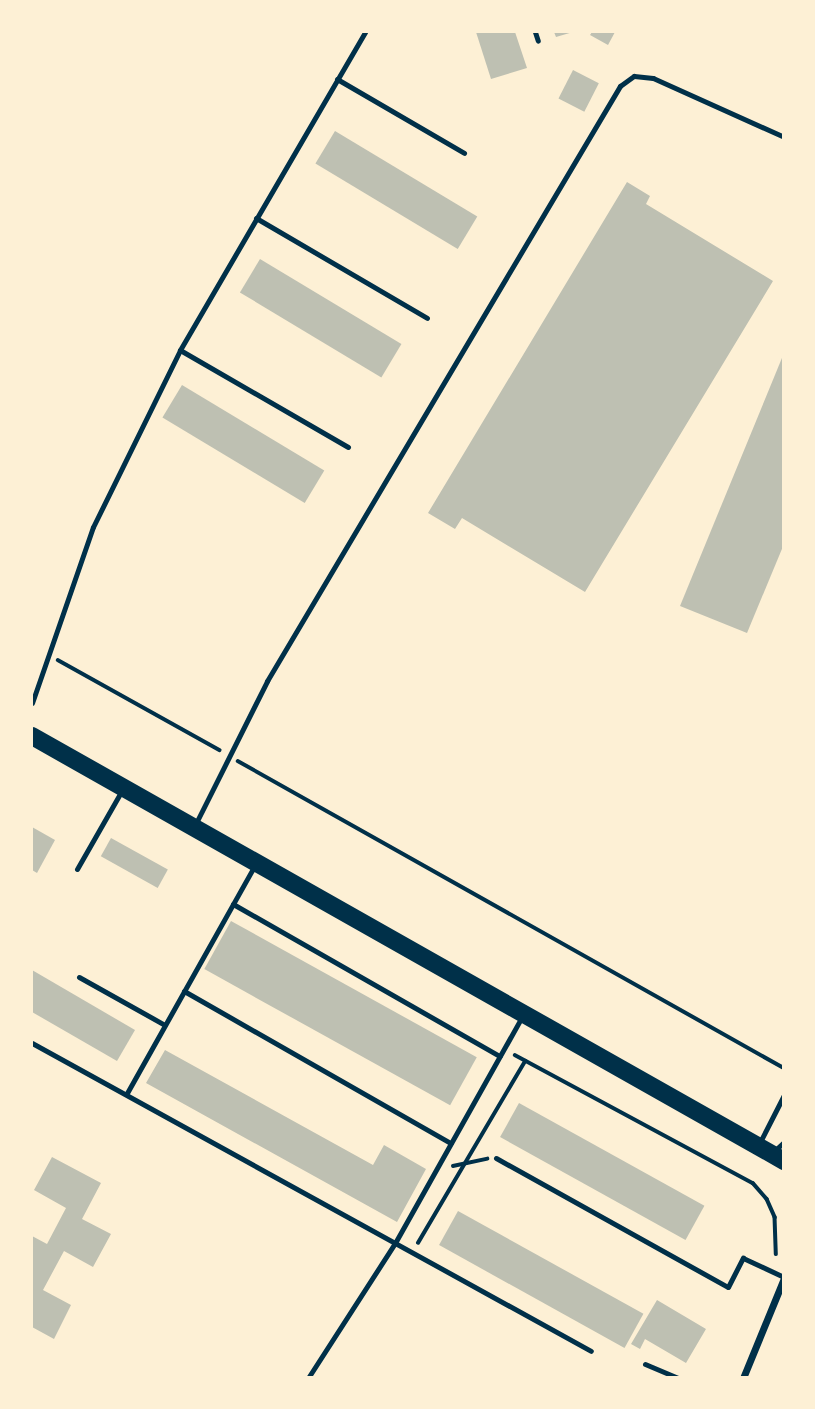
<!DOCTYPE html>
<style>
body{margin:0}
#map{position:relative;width:815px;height:1409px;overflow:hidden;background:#fdf0d5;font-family:Commissioner,sans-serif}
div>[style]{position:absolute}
.building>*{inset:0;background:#bec0b2;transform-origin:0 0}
.path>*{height:3.5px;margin:-1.75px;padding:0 1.75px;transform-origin:1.75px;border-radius:1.75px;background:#003049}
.service>*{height:5px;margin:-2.5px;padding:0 2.5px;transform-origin:2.5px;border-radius:2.5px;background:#003049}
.minor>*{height:7px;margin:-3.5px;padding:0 3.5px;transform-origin:3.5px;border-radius:3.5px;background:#003049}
.primary>*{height:18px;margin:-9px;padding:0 9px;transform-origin:9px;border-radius:9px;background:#003049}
span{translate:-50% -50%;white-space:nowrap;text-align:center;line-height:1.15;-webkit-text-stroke:6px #fdf0d5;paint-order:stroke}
.frame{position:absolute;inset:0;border:33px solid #fdf0d5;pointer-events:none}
</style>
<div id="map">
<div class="building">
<div style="clip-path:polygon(476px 32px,515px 32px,527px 68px,491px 79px)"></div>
<div style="clip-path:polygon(554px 32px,573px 32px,556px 37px)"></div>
<div style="clip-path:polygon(592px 32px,615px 32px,608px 45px,590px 35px)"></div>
<div style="left:573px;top:70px;width:29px;height:32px;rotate:27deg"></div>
<div style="left:335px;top:131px;width:166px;height:38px;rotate:31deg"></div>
<div style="clip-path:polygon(627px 182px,650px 196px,646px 204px,773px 281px,585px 592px,462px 518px,455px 529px,428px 513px)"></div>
<div style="left:260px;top:259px;width:165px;height:39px;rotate:31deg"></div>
<div style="clip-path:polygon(784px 353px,784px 544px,747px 633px,680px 606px)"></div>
<div style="left:182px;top:385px;width:166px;height:38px;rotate:31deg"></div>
<div style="clip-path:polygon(32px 827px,55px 840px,37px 873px,32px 870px)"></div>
<div style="left:111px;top:838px;width:65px;height:21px;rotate:29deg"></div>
<div style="left:231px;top:921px;width:281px;height:55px;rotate:29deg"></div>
<div style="clip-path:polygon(32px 970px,135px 1030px,117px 1061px,32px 1012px)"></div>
<div style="clip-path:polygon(165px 1050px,373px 1165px,384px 1145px,426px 1169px,397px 1222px,146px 1083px)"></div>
<div style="left:519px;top:1103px;width:212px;height:39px;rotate:29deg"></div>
<div style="clip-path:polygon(52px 1157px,101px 1183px,82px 1219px,111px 1234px,93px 1267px,64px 1251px,43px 1290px,71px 1305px,54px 1339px,32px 1327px,32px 1236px,47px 1244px,66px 1208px,34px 1190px)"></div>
<div style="left:458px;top:1211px;width:212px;height:39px;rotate:29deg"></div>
<div style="clip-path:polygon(657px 1300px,706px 1329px,686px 1363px,645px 1339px,640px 1349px,631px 1344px)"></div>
</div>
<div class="path">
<div style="left:58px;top:660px;width:185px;rotate:29.1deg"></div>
<div style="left:238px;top:761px;width:626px;rotate:29.35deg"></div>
<div style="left:515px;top:1055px;width:270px;rotate:28.3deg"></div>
<div style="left:753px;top:1183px;width:21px;rotate:49deg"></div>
<div style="left:767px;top:1199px;width:20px;rotate:66deg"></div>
<div style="left:775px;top:1217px;width:37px;rotate:88deg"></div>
<div style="left:453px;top:1166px;width:35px;rotate:-12deg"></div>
<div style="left:418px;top:1243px;width:211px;rotate:-59.5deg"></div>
</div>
<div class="service">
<div style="left:535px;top:32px;width:9px;rotate:72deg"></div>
<div style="left:337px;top:79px;width:147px;rotate:30.2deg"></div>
<div style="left:256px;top:218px;width:198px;rotate:30.3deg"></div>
<div style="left:180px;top:350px;width:194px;rotate:30deg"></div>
<div style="left:32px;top:703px;width:186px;rotate:-70.9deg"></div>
<div style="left:93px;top:527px;width:197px;rotate:-63.8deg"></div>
<div style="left:180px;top:350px;width:368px;rotate:-59.8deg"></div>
<div style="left:196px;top:823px;width:159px;rotate:-63.4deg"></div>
<div style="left:267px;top:681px;width:692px;rotate:-59.32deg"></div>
<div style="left:620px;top:86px;width:17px;rotate:-36deg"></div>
<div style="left:634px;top:76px;width:19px;rotate:6deg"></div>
<div style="left:653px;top:78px;width:144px;rotate:24.2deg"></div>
<div style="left:77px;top:869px;width:89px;rotate:-60.3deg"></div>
<div style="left:233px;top:904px;width:307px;rotate:29.7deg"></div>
<div style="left:79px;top:977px;width:98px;rotate:29.2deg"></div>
<div style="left:184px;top:991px;width:307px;rotate:29.7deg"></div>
<div style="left:32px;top:1043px;width:638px;rotate:28.85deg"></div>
<div style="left:127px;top:1093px;width:259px;rotate:-60.7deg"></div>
<div style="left:759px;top:1144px;width:55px;rotate:-63deg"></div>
<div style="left:773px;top:1152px;width:15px;rotate:-42deg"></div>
<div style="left:496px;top:1158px;width:265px;rotate:29.1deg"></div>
<div style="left:728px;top:1287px;width:33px;rotate:-63deg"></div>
<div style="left:743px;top:1258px;width:45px;rotate:24.9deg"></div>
<div style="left:645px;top:1364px;width:36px;rotate:23deg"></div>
<div style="left:308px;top:1378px;width:161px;rotate:-57.2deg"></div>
<div style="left:395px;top:1243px;width:259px;rotate:-60.7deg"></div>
</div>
<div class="minor">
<div style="left:743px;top:1378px;width:108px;rotate:-67.7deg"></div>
</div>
<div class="primary">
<div style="left:32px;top:736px;width:864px;rotate:29.47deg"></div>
</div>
<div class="frame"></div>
</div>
